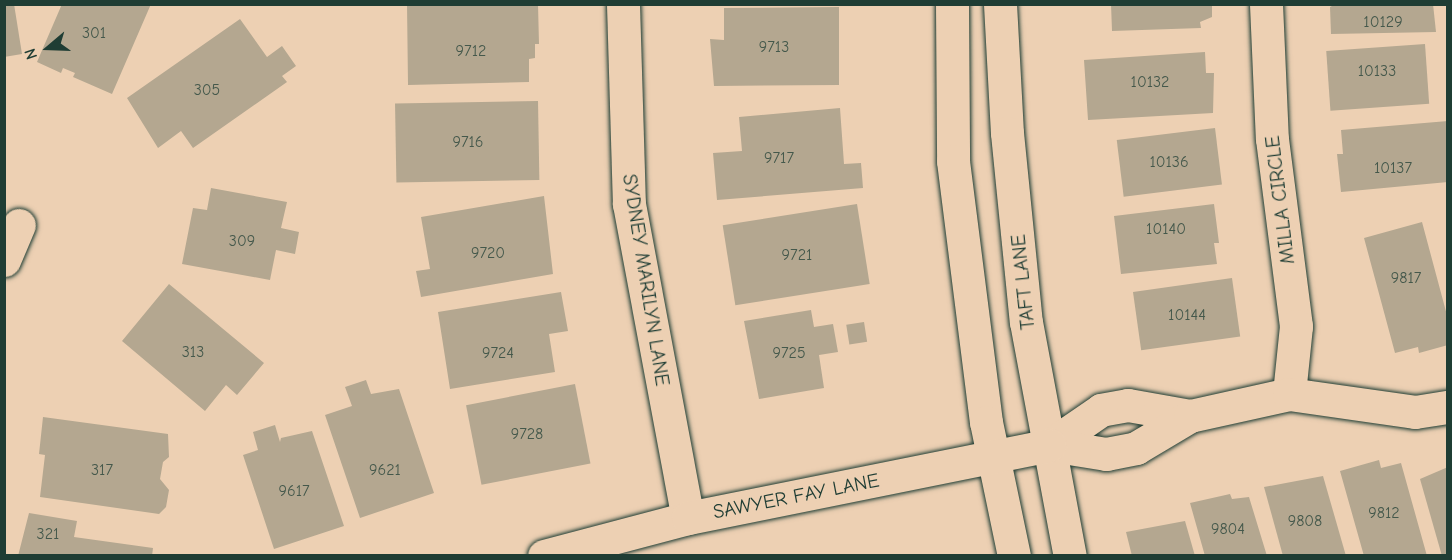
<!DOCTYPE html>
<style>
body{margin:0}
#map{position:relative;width:1452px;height:560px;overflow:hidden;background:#edd0b3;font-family:"Comic Neue",sans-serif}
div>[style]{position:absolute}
.building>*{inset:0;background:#b4a790;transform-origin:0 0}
.roads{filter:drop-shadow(0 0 2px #1f3d34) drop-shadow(0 0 2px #1f3d34)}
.minor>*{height:33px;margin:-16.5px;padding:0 16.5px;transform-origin:16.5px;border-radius:16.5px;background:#edd0b3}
span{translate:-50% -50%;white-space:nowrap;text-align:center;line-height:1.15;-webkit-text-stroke:6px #edd0b3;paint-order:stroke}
.number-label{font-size:16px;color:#44584b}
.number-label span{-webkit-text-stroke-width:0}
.street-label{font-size:20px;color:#1f3d34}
.frame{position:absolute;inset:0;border:6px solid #1f3d34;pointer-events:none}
.north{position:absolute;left:18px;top:18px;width:60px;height:60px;-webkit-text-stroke:4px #edd0b3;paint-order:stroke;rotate:251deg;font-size:16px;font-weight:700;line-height:24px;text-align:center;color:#1f3d34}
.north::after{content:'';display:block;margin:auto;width:21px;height:27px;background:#1f3d34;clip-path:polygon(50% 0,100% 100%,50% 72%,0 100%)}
</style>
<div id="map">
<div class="building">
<div style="clip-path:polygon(4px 4px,14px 4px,22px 54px,4px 57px)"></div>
<div style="clip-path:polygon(62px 4px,151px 4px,112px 94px,73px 77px,75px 73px,63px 68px,61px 73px,37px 62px)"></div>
<div style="clip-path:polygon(407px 4px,538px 4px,539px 44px,535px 44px,535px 58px,529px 59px,529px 82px,408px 85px)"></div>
<div style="clip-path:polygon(1111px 4px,1212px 4px,1212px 17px,1200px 22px,1201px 28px,1112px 31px)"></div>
<div style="clip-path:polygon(1336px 4px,1433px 4px,1436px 32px,1331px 34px,1330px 7px)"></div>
<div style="clip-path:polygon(839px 7px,839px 85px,714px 86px,710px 39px,724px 40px,724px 8px)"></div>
<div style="clip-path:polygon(240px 19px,267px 57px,282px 46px,296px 66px,282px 76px,287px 82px,193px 148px,181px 131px,158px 148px,127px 98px)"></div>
<div style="left:1425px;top:44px;width:60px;height:99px;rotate:86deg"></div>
<div style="clip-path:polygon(1205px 52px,1206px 73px,1214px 73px,1213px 113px,1088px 120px,1084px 60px)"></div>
<div style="left:538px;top:101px;width:79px;height:143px;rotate:89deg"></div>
<div style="clip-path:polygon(840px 108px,844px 164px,861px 163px,863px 188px,717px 200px,713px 153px,742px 151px,739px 117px)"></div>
<div style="clip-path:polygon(1448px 121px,1448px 182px,1341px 192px,1337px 154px,1343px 154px,1341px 130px)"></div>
<div style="left:1215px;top:128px;width:57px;height:99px;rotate:83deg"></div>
<div style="clip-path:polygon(211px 188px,287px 202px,281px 228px,299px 232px,295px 254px,276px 250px,270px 280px,182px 264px,193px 208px,207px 210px)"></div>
<div style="clip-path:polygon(544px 196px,553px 274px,421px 297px,416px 271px,430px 269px,421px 217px)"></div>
<div style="left:857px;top:204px;width:81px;height:136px;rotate:81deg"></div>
<div style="clip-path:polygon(1214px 204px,1219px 243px,1214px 243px,1217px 264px,1121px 274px,1114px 216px)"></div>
<div style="clip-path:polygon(1422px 222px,1448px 319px,1448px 345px,1419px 353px,1418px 347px,1395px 353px,1364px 238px)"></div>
<div style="left:1232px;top:278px;width:59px;height:100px;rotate:82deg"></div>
<div style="clip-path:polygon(169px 284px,264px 363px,237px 395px,226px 385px,205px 411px,122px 341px)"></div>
<div style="clip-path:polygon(561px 292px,568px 331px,549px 334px,555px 372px,450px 389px,438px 312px)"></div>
<div style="clip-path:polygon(811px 310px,814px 327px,833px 324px,838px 352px,819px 355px,824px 388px,759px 399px,744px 321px)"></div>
<div style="left:864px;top:322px;width:20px;height:18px;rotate:81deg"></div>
<div style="clip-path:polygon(366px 380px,371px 394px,399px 389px,434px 493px,360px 518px,325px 415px,352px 406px,345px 387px)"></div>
<div style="left:575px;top:384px;width:81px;height:111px;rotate:79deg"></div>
<div style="clip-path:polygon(43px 417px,168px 434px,169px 457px,163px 462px,160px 479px,169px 490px,166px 507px,159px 514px,40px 497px,45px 455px,39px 454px)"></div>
<div style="clip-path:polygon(275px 425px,280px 442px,281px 438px,312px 431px,344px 526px,274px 549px,243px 455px,258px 450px,253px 432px)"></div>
<div style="clip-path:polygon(1379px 460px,1381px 468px,1401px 463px,1427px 556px,1364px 556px,1340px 471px)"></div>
<div style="clip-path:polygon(1448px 467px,1448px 556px,1442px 556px,1420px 479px)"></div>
<div style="clip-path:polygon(1323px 476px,1346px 556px,1283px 556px,1264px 487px)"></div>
<div style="clip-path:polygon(1230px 494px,1232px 499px,1249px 497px,1267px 556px,1205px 556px,1190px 503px)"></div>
<div style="clip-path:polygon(29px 513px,77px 521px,74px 537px,153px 548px,152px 556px,18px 556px)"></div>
<div style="clip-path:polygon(1185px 521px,1195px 556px,1132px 556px,1126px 532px)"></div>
</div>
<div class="roads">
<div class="minor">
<div style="left:623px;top:4px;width:200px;rotate:88.3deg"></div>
<div style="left:629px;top:204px;width:319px;rotate:79.4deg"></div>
<div style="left:952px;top:4px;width:157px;rotate:89.6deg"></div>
<div style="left:953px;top:161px;width:263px;rotate:82.8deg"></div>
<div style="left:986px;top:422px;width:137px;rotate:78.2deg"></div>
<div style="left:1000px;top:4px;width:129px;rotate:86.9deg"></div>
<div style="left:1007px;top:133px;width:190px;rotate:84.3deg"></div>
<div style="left:1026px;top:322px;width:238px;rotate:79.4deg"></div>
<div style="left:1266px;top:4px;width:135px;rotate:87.5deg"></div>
<div style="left:1272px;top:139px;width:189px;rotate:82.7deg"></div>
<div style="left:1296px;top:326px;width:68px;rotate:95.9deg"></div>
<div style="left:4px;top:260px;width:38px;rotate:-67deg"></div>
<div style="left:1190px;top:416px;width:63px;rotate:-169.9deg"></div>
<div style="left:1128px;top:405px;width:27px;rotate:170deg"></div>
<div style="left:1101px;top:410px;width:62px;rotate:145.5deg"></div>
<div style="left:1050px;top:445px;width:57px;rotate:9.1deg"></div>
<div style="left:1106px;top:454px;width:31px;rotate:-11deg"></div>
<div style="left:1136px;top:448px;width:63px;rotate:-30.7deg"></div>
<div style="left:1190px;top:416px;width:101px;rotate:-12.5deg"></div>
<div style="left:1289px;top:394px;width:127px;rotate:8.1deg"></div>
<div style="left:1415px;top:412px;width:33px;rotate:-9deg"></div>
<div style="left:544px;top:556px;width:149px;rotate:-14.8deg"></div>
<div style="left:688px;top:518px;width:369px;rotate:-11.4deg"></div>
</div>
</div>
<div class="number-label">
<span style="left:1383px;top:22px">10129</span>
<span style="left:94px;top:33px">301</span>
<span style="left:774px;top:47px">9713</span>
<span style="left:471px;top:51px">9712</span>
<span style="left:1377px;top:71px">10133</span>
<span style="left:1150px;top:82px">10132</span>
<span style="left:207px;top:90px">305</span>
<span style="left:468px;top:142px">9716</span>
<span style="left:779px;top:158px">9717</span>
<span style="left:1169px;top:162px">10136</span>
<span style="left:1393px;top:168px">10137</span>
<span style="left:1166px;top:229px">10140</span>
<span style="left:242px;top:241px">309</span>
<span style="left:488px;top:253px">9720</span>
<span style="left:797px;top:255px">9721</span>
<span style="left:1406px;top:278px">9817</span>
<span style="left:1187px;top:315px">10144</span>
<span style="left:193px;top:352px">313</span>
<span style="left:498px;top:353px">9724</span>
<span style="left:789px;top:353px">9725</span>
<span style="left:527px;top:434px">9728</span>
<span style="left:102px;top:470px">317</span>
<span style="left:385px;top:470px">9621</span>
<span style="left:294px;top:491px">9617</span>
<span style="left:1384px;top:513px">9812</span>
<span style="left:1305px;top:521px">9808</span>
<span style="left:1228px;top:529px">9804</span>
<span style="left:48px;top:534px">321</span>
</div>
<div class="street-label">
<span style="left:1280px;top:200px;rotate:-97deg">MILLA CIRCLE</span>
<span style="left:646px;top:280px;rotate:81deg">SYDNEY MARILYN LANE</span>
<span style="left:1023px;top:282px;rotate:-96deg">TAFT LANE</span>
<span style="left:796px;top:496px;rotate:-11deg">SAWYER FAY LANE</span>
</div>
<div class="frame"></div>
<div class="north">N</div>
</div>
